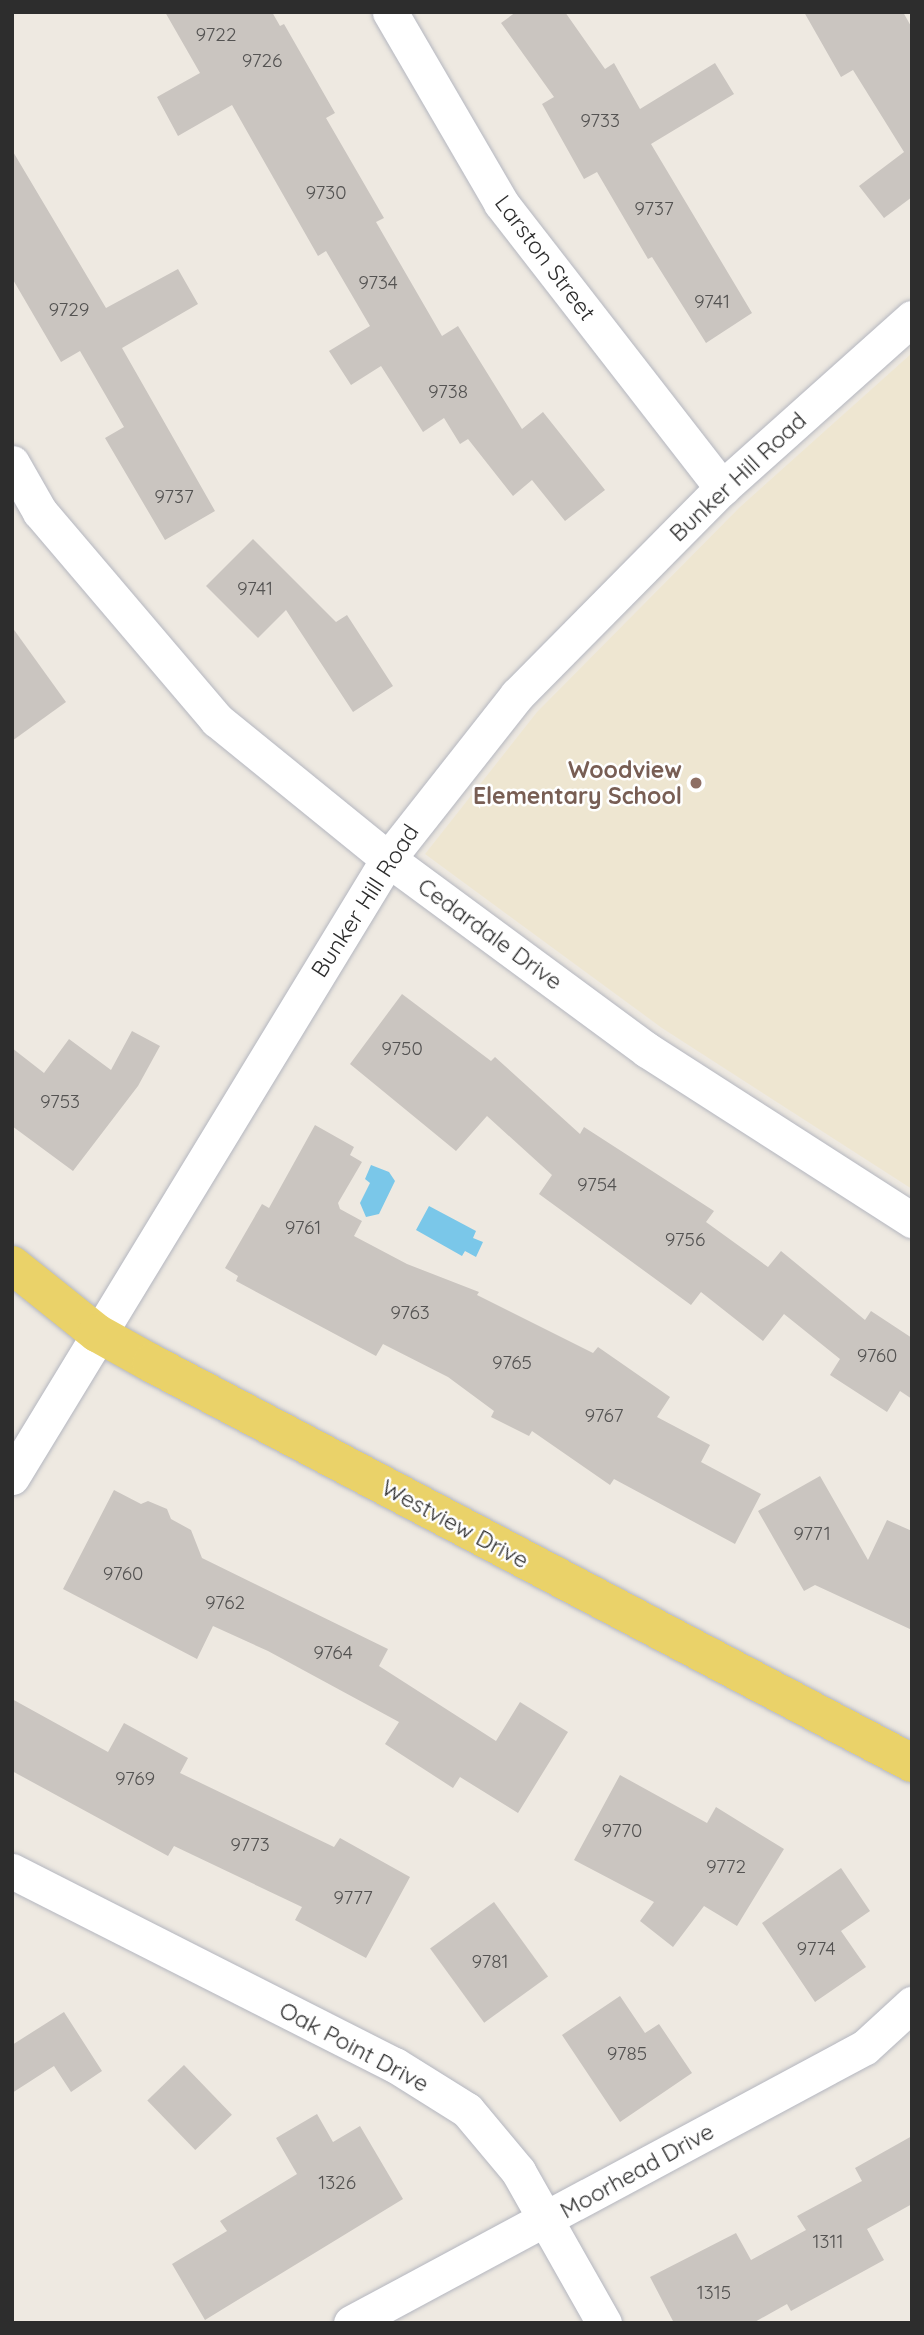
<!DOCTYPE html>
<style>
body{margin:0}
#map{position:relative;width:924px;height:2335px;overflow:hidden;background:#eee9e1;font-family:Quicksand,sans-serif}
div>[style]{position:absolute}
.education>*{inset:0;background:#eee6d1}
.water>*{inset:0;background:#7ac7e9}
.building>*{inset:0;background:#cac5c0;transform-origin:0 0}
.roads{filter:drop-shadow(0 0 2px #b4b6bf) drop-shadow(0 0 2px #b4b6bf)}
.minor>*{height:35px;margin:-17.5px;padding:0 17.5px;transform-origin:17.5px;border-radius:17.5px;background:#fff}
.major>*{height:38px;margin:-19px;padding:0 19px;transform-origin:19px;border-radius:19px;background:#ead269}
.dots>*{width:19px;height:19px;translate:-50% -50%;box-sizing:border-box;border:4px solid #fff;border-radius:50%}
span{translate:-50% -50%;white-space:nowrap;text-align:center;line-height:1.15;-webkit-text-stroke:5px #fff;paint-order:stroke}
.number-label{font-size:19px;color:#545352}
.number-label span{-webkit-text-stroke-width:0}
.street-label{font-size:23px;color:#2d2d2d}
.education-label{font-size:23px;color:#785e54;font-weight:700}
.right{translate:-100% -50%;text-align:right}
.frame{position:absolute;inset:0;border:14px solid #2d2d2d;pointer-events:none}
</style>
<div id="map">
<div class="education">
<div style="clip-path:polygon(912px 353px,912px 1189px,662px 1028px,425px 854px,537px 712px,740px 507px)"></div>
</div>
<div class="water">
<div style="clip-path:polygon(371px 1165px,389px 1172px,395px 1181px,379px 1214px,366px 1217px,360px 1203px,370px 1183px,365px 1179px)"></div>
<div style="clip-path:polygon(429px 1206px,476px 1231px,473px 1238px,483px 1242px,476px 1257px,465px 1251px,462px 1256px,416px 1230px)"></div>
</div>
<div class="building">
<div style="clip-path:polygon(165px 12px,272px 12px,280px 26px,284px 24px,335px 113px,326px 118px,384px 218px,376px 222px,442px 336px,458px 326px,522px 429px,543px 412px,605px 490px,565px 521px,532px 480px,513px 496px,468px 439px,460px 444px,444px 418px,423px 432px,381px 366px,351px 385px,329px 351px,370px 326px,326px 251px,318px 256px,232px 105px,178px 136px,157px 97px,200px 73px)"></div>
<div style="clip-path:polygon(516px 12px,565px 12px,605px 69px,614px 63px,640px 109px,715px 63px,734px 94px,651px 144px,752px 313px,706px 343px,652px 257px,648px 259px,597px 172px,584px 179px,542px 104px,554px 97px,501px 23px)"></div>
<div style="clip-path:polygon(804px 12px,903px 12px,912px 28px,912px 197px,884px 218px,859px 186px,904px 152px,853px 70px,841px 77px)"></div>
<div style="clip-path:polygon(12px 150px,106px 308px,178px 269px,198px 304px,122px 348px,215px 511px,165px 540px,105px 438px,124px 427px,80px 351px,61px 362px,12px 278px)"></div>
<div style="clip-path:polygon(253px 539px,336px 622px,347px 615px,393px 686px,353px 712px,286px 610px,258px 638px,206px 586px)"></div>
<div style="clip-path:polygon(12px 627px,66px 702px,12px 741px)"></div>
<div style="clip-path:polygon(402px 994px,491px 1061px,495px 1057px,580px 1134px,584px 1127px,714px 1211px,706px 1222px,768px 1267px,781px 1251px,865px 1320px,871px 1311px,912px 1338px,912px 1399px,900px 1391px,887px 1412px,830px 1375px,840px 1359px,784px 1314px,763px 1341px,701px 1292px,691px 1305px,539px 1194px,552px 1175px,487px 1116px,456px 1151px,350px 1064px)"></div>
<div style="clip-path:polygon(132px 1031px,160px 1046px,138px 1086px,73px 1171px,12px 1126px,12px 1048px,44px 1073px,69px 1039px,111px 1070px)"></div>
<div style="clip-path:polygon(315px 1125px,354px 1147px,350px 1155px,362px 1162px,338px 1203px,340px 1209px,362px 1221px,354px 1236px,407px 1264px,479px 1292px,477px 1295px,593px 1353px,598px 1347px,670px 1397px,657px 1417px,710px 1445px,701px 1462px,761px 1494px,735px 1544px,614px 1479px,610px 1485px,532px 1431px,529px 1436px,491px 1417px,494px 1411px,448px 1377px,383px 1344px,376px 1356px,236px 1281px,238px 1276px,225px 1268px,262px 1204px,269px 1208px)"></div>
<div style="clip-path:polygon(820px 1476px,868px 1560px,887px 1520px,912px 1531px,912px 1630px,815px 1585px,804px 1591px,758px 1511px)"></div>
<div style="clip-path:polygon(114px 1490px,141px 1504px,148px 1501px,167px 1509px,171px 1519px,191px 1530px,202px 1558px,388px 1649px,379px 1666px,496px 1741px,520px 1702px,568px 1732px,518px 1813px,460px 1777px,453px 1788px,385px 1744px,399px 1722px,268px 1651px,213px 1626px,197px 1659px,63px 1589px)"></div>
<div style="clip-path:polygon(12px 1699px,108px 1752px,124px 1723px,188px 1758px,180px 1773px,334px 1847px,340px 1838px,410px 1877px,366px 1958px,295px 1920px,302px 1907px,174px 1846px,168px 1856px,12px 1771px)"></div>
<div style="clip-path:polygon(620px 1775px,707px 1823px,716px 1807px,784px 1849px,737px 1926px,704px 1906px,673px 1947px,640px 1921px,654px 1902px,574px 1860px)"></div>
<div style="clip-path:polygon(841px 1868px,870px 1911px,841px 1931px,866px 1967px,815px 2002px,762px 1923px)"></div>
<div style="left:494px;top:1902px;width:92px;height:79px;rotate:54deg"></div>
<div style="clip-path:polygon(620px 1996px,645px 2033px,659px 2024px,692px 2073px,620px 2122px,562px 2035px)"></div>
<div style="clip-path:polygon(64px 2012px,102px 2071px,71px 2092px,54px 2066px,12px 2093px,12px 2045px)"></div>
<div style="left:184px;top:2065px;width:69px;height:51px;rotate:46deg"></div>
<div style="clip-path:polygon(317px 2114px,333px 2142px,360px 2126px,403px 2199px,205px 2320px,172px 2264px,227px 2231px,220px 2221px,297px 2174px,276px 2138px)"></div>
<div style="clip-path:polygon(912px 2136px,912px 2204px,867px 2229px,884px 2260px,791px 2311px,787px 2304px,753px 2323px,674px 2323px,650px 2277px,736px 2233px,751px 2260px,806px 2230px,797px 2216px,862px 2181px,855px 2168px)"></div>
</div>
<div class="roads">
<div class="minor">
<div style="left:390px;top:12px;width:221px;rotate:59.8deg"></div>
<div style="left:501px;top:203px;width:361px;rotate:52.2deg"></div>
<div style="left:12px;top:463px;width:56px;rotate:60.3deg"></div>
<div style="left:40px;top:512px;width:273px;rotate:49.6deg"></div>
<div style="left:217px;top:720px;width:220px;rotate:39.1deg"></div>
<div style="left:388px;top:859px;width:322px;rotate:36.4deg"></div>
<div style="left:647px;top:1050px;width:315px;rotate:32.7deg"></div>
<div style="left:12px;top:1477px;width:723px;rotate:-58.68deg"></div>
<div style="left:388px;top:859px;width:209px;rotate:-51.8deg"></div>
<div style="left:517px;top:695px;width:291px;rotate:-45.3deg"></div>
<div style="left:722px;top:488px;width:255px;rotate:-41.8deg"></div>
<div style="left:12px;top:1871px;width:429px;rotate:26.9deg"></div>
<div style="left:395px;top:2065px;width:85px;rotate:32deg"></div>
<div style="left:467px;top:2110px;width:80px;rotate:50.1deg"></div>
<div style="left:518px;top:2171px;width:175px;rotate:60.5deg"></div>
<div style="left:351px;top:2323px;width:583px;rotate:-28.23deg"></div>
<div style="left:865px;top:2047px;width:64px;rotate:-42.5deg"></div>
</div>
<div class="major">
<div style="left:12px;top:1265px;width:109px;rotate:38.7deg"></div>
<div style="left:97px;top:1333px;width:62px;rotate:29.1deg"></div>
<div style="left:151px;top:1363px;width:860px;rotate:27.73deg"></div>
</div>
</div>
<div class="dots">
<div style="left:696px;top:783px;background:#8d6e63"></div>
</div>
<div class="number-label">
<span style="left:216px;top:35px">9722</span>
<span style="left:262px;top:61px">9726</span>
<span style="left:600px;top:121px">9733</span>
<span style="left:326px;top:193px">9730</span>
<span style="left:654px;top:209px">9737</span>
<span style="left:378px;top:283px">9734</span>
<span style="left:712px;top:302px">9741</span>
<span style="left:69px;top:310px">9729</span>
<span style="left:448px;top:392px">9738</span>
<span style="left:174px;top:497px">9737</span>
<span style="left:255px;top:589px">9741</span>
<span style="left:402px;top:1049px">9750</span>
<span style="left:60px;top:1102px">9753</span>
<span style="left:597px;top:1185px">9754</span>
<span style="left:303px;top:1228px">9761</span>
<span style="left:685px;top:1240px">9756</span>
<span style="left:410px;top:1313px">9763</span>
<span style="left:877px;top:1356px">9760</span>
<span style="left:512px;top:1363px">9765</span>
<span style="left:604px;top:1416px">9767</span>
<span style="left:812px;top:1534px">9771</span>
<span style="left:123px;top:1574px">9760</span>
<span style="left:225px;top:1603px">9762</span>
<span style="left:333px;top:1653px">9764</span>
<span style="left:135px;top:1779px">9769</span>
<span style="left:622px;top:1831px">9770</span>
<span style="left:250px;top:1845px">9773</span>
<span style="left:726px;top:1867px">9772</span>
<span style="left:353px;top:1898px">9777</span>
<span style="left:816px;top:1949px">9774</span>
<span style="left:490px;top:1962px">9781</span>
<span style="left:627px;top:2054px">9785</span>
<span style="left:337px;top:2183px">1326</span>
<span style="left:828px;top:2242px">1311</span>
<span style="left:714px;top:2293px">1315</span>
</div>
<div class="street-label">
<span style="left:545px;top:258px;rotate:53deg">Larston Street</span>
<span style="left:738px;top:477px;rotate:-43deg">Bunker Hill Road</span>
<span style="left:365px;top:901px;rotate:-57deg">Bunker Hill Road</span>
<span style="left:490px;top:934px;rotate:36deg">Cedardale Drive</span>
<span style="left:455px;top:1524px;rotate:28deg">Westview Drive</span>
<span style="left:354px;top:2047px;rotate:28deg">Oak Point Drive</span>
<span style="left:637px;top:2171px;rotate:-29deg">Moorhead Drive</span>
</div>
<div class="education-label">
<span class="right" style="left:682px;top:783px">Woodview<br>Elementary School</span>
</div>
<div class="frame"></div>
</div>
